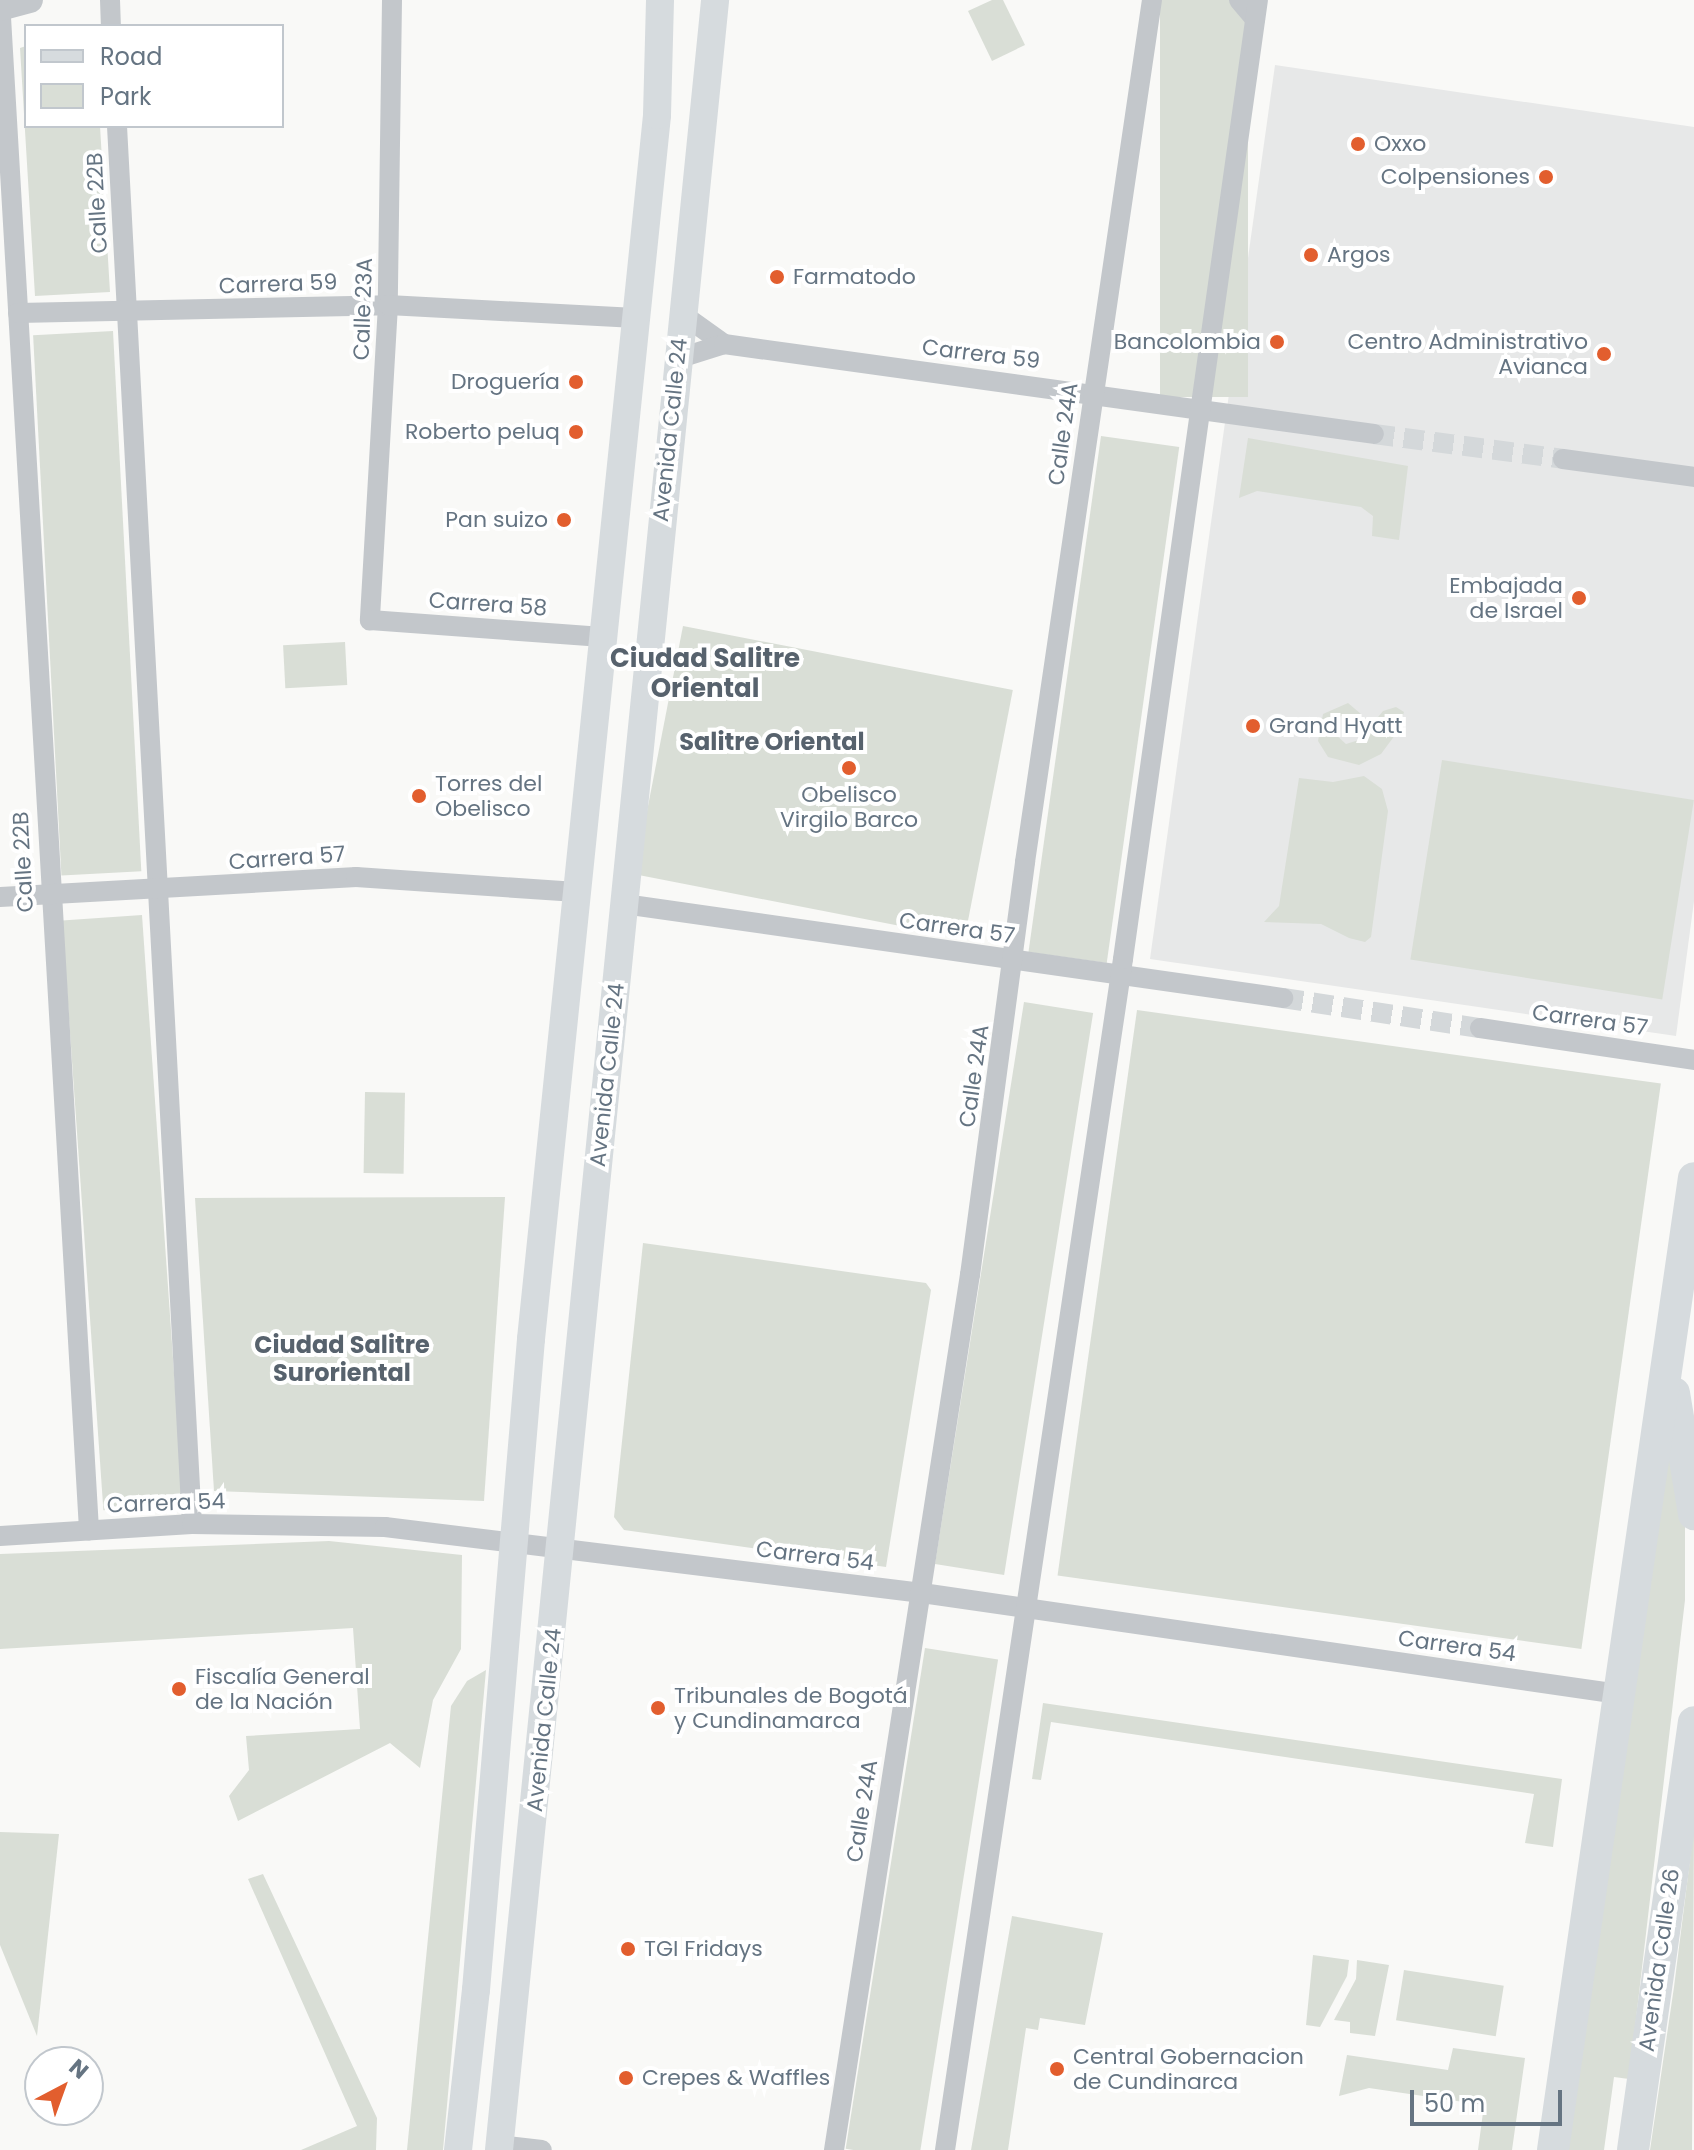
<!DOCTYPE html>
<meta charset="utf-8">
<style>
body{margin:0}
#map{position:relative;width:1694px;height:2150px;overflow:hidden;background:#f9f9f7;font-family:Poppins,sans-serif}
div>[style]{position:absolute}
.built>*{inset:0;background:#e7e8e8}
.green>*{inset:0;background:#d9ded6;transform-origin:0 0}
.minor-tunnel>*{height:20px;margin-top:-10px;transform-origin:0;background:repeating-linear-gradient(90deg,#d4d8da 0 20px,transparent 0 30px)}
.minor>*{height:20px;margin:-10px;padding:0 10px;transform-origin:10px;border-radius:10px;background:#c3c7cb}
.tertiary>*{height:26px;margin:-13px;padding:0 13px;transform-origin:13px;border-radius:13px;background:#c3c7cb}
.secondary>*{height:28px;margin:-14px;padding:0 14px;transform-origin:14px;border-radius:14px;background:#d6dbde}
.primary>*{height:32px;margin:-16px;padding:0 16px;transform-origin:16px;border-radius:16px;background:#d6dbde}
.dots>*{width:22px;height:22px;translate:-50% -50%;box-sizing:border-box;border:4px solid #fff;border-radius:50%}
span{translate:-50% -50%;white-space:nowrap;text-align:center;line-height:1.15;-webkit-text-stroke:8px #fff;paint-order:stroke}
.poi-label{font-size:22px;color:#657482}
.left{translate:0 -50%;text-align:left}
.right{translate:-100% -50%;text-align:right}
.street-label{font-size:22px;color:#657482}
.neighbourhood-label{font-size:24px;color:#57626d;font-weight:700}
.quarter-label{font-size:26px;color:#57626d;font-weight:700}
.legend{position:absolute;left:24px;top:24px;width:260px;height:104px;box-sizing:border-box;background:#fff;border:2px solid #c1c7cd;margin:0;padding:10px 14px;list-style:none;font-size:24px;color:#657482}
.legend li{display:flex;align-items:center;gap:16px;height:40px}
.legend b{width:40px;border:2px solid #c1c7cd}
.north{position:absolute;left:24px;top:2046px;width:80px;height:80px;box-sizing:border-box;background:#fff;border:2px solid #c1c7cd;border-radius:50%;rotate:41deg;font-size:22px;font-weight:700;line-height:32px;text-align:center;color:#657482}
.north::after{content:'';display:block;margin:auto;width:28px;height:36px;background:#e25e2e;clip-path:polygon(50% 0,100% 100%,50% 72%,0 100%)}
.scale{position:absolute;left:1410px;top:2090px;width:152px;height:36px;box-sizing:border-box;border:4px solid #657482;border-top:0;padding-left:10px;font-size:24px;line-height:28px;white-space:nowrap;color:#657482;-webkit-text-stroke:6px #fff;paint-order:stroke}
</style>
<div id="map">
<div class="built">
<div style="clip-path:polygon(1275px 65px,1694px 127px,1694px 901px,1676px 1036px,1150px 959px)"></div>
</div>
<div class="green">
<div style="clip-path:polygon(992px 0,1003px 0,1025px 45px,992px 61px,968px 11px)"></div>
<div style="left:1160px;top:0;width:88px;height:397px"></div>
<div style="clip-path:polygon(26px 46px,26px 126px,100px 126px,110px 292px,35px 296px,20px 48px)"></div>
<div style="left:113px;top:331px;width:541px;height:80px;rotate:87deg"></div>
<div style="left:1101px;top:436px;width:79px;height:521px;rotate:8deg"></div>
<div style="clip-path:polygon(1248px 438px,1408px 466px,1399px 540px,1372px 536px,1373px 516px,1361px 507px,1257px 491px,1239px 498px)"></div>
<div style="left:683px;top:626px;width:336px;height:253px;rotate:11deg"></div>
<div style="left:345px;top:642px;width:43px;height:62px;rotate:87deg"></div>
<div style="clip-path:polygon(1348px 703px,1361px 714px,1341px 716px,1334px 724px,1335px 734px,1346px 744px,1359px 740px,1383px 711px,1396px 707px,1404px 712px,1398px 731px,1381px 754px,1359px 765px,1328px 757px,1318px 741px,1323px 714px)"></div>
<div style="left:1442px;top:760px;width:255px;height:202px;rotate:9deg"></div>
<div style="clip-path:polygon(1364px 776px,1382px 789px,1388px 811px,1371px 937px,1365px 942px,1349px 938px,1321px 924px,1264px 922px,1279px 906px,1299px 778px,1333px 782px)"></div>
<div style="left:142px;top:915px;width:591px;height:80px;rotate:86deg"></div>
<div style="left:1024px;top:1002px;width:70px;height:569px;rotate:9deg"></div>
<div style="left:1137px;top:1010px;width:529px;height:571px;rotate:8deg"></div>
<div style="left:365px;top:1092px;width:40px;height:81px;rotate:1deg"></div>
<div style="clip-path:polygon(505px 1197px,484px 1501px,214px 1491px,195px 1198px)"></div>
<div style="clip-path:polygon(643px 1243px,926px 1283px,931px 1290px,886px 1567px,624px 1530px,614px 1517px)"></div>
<div style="clip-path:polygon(1670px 1431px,1685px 1516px,1685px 1600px,1629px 2079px,1614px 2077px,1604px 2150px,1568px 2150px)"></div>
<div style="clip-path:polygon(329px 1541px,462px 1555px,461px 1649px,433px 1700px,420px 1768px,390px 1743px,238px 1821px,229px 1796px,249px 1770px,246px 1736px,360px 1729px,353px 1628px,0 1649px,0 1554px)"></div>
<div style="left:925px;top:1648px;width:74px;height:507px;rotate:9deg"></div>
<div style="clip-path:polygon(486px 1670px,443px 2150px,407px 2150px,451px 1706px,467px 1681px)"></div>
<div style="clip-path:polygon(1043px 1703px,1562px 1779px,1553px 1847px,1525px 1843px,1534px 1794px,1051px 1722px,1041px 1780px,1032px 1779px)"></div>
<div style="clip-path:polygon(1694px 1828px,1692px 2150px,1650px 2150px,1674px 1987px)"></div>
<div style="clip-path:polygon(0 1832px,59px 1834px,37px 2036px,0 1945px)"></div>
<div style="clip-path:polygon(263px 1874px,377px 2118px,376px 2150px,301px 2150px,357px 2126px,248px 1879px)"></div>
<div style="clip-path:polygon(1012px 1916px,1103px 1933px,1085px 2025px,1040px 2018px,1038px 2030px,1026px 2028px,1008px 2150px,971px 2150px)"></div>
<div style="clip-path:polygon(1313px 1955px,1349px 1960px,1347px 1976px,1320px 2027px,1306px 2025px)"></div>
<div style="clip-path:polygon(1357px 1960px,1389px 1965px,1375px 2036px,1350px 2033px,1350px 2022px,1334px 2020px,1356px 1979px)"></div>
<div style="left:1404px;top:1970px;width:101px;height:51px;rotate:9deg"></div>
<div style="clip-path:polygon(1453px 2048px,1525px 2058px,1512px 2150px,1478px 2150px,1484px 2105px,1369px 2088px,1339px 2096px,1347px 2055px,1448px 2070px)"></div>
</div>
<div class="minor-tunnel">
<div style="left:1374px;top:434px;width:191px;rotate:7.5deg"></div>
<div style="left:1283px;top:998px;width:199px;rotate:8.7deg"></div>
</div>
<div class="minor">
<div style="left:0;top:0;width:1533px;rotate:86.67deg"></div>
<div style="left:110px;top:0;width:26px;rotate:88deg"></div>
<div style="left:392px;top:0;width:305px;rotate:90.8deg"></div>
<div style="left:388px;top:305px;width:316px;rotate:93.3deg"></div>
<div style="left:370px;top:620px;width:233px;rotate:4.2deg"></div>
<div style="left:1239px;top:0;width:25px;rotate:50deg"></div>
<div style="left:117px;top:126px;width:1400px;rotate:86.93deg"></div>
<div style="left:18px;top:313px;width:370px;rotate:-1.2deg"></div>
<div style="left:388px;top:305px;width:248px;rotate:3deg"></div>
<div style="left:682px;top:314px;width:52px;rotate:35.5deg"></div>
<div style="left:677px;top:359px;width:49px;rotate:-17.7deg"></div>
<div style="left:724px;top:344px;width:656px;rotate:7.88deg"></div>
<div style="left:1563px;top:459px;width:132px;rotate:7.8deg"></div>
<div style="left:0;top:897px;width:357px;rotate:-3.2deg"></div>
<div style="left:356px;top:877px;width:221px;rotate:3.9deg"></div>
<div style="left:624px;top:904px;width:666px;rotate:8.12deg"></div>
<div style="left:1480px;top:1028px;width:216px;rotate:8.5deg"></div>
<div style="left:0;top:1536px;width:192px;rotate:-3.6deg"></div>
<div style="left:192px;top:1524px;width:193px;rotate:0.9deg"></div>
<div style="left:385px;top:1527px;width:541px;rotate:7.01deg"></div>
<div style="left:922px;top:1593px;width:704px;rotate:8.25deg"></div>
<div style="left:500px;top:2145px;width:42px;rotate:6.8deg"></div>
<div style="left:834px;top:2150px;width:886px;rotate:-81.17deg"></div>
<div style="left:970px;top:1275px;width:417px;rotate:-82.4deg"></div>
<div style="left:1025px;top:862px;width:871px;rotate:-81.62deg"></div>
<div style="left:945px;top:2150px;width:1204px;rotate:-81.5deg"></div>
<div style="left:1123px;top:959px;width:968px;rotate:-81.99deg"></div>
</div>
<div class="tertiary">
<div style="left:0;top:8px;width:31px;rotate:-15deg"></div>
</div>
<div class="secondary">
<div style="left:458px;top:2150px;width:161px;rotate:-83.6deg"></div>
<div style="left:476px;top:1990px;width:653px;rotate:-85.17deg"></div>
<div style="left:531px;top:1339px;width:1230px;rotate:-84.12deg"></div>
<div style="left:657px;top:115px;width:115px;rotate:-88.5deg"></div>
<div style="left:499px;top:2150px;width:2161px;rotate:-84.26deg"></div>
</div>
<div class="primary">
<div style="left:1674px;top:1393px;width:123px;rotate:80.6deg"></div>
<div style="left:1553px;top:2150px;width:982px;rotate:-81.75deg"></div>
<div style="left:1633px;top:2150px;width:432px;rotate:-81.9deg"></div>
</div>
<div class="dots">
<div style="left:1358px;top:144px;background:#e25e2e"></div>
<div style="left:1546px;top:177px;background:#e25e2e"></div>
<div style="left:1311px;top:255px;background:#e25e2e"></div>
<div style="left:777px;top:277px;background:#e25e2e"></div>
<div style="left:1277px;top:342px;background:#e25e2e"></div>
<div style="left:1604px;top:354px;background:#e25e2e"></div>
<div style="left:576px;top:382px;background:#e25e2e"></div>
<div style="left:576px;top:432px;background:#e25e2e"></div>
<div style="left:564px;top:520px;background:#e25e2e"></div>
<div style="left:1579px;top:598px;background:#e25e2e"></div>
<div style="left:1253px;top:726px;background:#e25e2e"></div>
<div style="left:849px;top:768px;background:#e25e2e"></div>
<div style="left:419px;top:796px;background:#e25e2e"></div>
<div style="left:179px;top:1689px;background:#e25e2e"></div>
<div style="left:658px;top:1708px;background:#e25e2e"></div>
<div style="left:628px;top:1949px;background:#e25e2e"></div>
<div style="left:1057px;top:2069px;background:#e25e2e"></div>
<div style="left:626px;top:2078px;background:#e25e2e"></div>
</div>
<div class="poi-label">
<span class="left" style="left:1374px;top:144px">Oxxo</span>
<span class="right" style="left:1530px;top:177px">Colpensiones</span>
<span class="left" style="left:1327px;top:255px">Argos</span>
<span class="left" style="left:793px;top:277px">Farmatodo</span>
<span class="right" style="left:1588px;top:354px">Centro Administrativo<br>Avianca</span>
<span class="right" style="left:1261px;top:342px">Bancolombia</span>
<span class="right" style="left:560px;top:382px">Droguería</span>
<span class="right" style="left:560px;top:432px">Roberto peluq</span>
<span class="right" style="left:548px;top:520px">Pan suizo</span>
<span class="right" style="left:1563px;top:598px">Embajada<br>de Israel</span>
<span class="left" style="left:1269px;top:726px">Grand Hyatt</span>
<span class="left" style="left:435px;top:796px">Torres del<br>Obelisco</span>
<span style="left:849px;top:807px">Obelisco<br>Virgilo Barco</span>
<span class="left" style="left:195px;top:1689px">Fiscalía General<br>de la Nación</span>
<span class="left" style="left:674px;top:1708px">Tribunales de Bogotá<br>y Cundinamarca</span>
<span class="left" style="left:644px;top:1949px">TGI Fridays</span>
<span class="left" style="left:1073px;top:2069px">Central Gobernacion<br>de Cundinarca</span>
<span class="left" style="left:642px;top:2078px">Crepes &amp; Waffles</span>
</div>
<div class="street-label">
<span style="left:97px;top:203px;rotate:-93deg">Calle 22B</span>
<span style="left:278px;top:284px;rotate:-2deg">Carrera 59</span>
<span style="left:363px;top:309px;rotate:-88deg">Calle 23A</span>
<span style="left:981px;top:354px;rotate:7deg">Carrera 59</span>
<span style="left:670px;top:430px;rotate:-84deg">Avenida Calle 24</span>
<span style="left:1063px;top:434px;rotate:-82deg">Calle 24A</span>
<span style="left:488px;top:604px;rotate:4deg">Carrera 58</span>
<span style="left:287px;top:858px;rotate:-4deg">Carrera 57</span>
<span style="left:23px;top:862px;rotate:-93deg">Calle 22B</span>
<span style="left:957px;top:928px;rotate:8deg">Carrera 57</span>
<span style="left:1590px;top:1020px;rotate:8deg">Carrera 57</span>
<span style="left:607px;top:1075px;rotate:-84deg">Avenida Calle 24</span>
<span style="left:974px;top:1076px;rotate:-82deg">Calle 24A</span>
<span style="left:166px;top:1503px;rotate:-2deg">Carrera 54</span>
<span style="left:815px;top:1556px;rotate:7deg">Carrera 54</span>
<span style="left:1457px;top:1646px;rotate:8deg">Carrera 54</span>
<span style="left:544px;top:1720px;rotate:-84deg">Avenida Calle 24</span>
<span style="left:862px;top:1811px;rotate:-81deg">Calle 24A</span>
<span style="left:1659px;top:1960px;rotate:-82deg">Avenida Calle 26</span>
</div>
<div class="neighbourhood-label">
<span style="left:772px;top:742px">Salitre Oriental</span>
<span style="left:342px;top:1359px">Ciudad Salitre<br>Suroriental</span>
</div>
<div class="quarter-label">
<span style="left:705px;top:674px">Ciudad Salitre<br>Oriental</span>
</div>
<ul class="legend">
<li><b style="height:10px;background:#d6dbde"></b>Road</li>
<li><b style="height:22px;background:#d9ded6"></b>Park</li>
</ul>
<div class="north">N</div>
<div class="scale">50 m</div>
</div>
